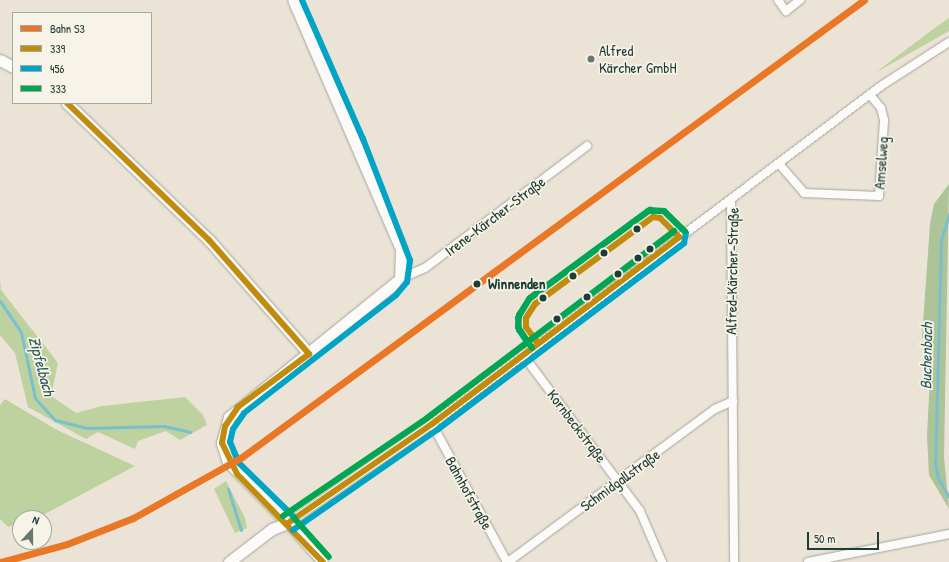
<!DOCTYPE html>
<meta charset="utf-8">
<style>
body{margin:0}
#map{position:relative;width:949px;height:562px;overflow:hidden;background:#eae3d6;font-family:"Patrick Hand",sans-serif}
div>[style]{position:absolute}
.green>*{inset:0;background:#bdd29f}
.forest>*{inset:0;background:#acc497}
.stream>*{height:3px;margin:-1.5px;padding:0 1.5px;transform-origin:1.5px;border-radius:1.5px;background:#7bbfce}
.roads{filter:drop-shadow(0 0 1px #a6a59d) drop-shadow(0 0 1px #a6a59d)}
.minor>*{height:8px;margin:-4px;padding:0 4px;transform-origin:4px;border-radius:4px;background:#fcfbf9}
.tertiary>*{height:10px;margin:-5px;padding:0 5px;transform-origin:5px;border-radius:5px;background:#fcfbf9}
.secondary>*{height:11px;margin:-5.5px;padding:0 5.5px;transform-origin:5.5px;border-radius:5.5px;background:#fcfbf9}
.bus-1>*{height:6px;margin:-3px;padding:0 3px;transform-origin:3px;border-radius:3px;background:#c18c0d}
.bus-2>*{height:6px;margin:-3px;padding:0 3px;transform-origin:3px;border-radius:3px;background:#02a4c6}
.bus-3>*{height:6px;margin:-3px;padding:0 3px;transform-origin:3px;border-radius:3px;background:#00a651}
.rail-1>*{height:7px;margin:-3.5px;padding:0 3.5px;transform-origin:3.5px;border-radius:3.5px;background:#e97726}
.dots>*{width:11px;height:11px;translate:-50% -50%;box-sizing:border-box;border:2px solid #f7f3e8;border-radius:50%}
span{translate:-50% -50%;white-space:nowrap;text-align:center;line-height:1.15;-webkit-text-stroke:3.5px #f7f3e8;paint-order:stroke}
.poi-label{font-size:15px;color:#1f3d34}
.left{translate:0 -50%;text-align:left}
.street-label{font-size:15px;color:#1f3d34}
.stop-label{font-size:15px;color:#1f3d34;font-weight:700}
.water-label{font-size:16px;color:#2a5a5a;font-style:italic}
.legend{position:absolute;left:12px;top:12px;width:140px;height:92px;box-sizing:border-box;background:#f7f3e8;border:1px solid #a1aaa0;margin:0;padding:5px 7px;list-style:none;font-size:12px;color:#1f3d34}
.legend li{display:flex;align-items:center;gap:8px;height:20px}
.legend b{width:20px;border:1px solid #a1aaa0}
.north{position:absolute;left:12px;top:510px;width:40px;height:40px;box-sizing:border-box;background:#f7f3e8;border:1px solid #a1aaa0;border-radius:50%;rotate:21deg;font-size:11px;font-weight:700;line-height:16px;text-align:center;color:#1f3d34}
.north::after{content:'';display:block;margin:auto;width:14px;height:18px;background:#66776d;clip-path:polygon(50% 0,100% 100%,50% 72%,0 100%)}
.scale{position:absolute;left:807px;top:532px;width:72px;height:18px;box-sizing:border-box;border:2px solid #1f3d34;border-top:0;padding-left:5px;font-size:12px;line-height:14px;white-space:nowrap;color:#1f3d34;-webkit-text-stroke:3px #f7f3e8;paint-order:stroke}
</style>
<div id="map">
<div class="green">
<div style="clip-path:polygon(949px 18px,949px 31px,875px 73px,932px 30px)"></div>
<div style="clip-path:polygon(0 279px,1px 290px,58px 363px,51px 396px,76px 413px,102px 406px,185px 397px,203px 415px,207px 425px,180px 440px,166px 431px,138px 441px,135px 449px,98px 432px,86px 439px,28px 407px,15px 353px,0 335px)"></div>
<div style="clip-path:polygon(5px 399px,57px 430px,135px 466px,41px 516px,20px 518px,20px 523px,8px 527px,0 519px,0 405px)"></div>
<div style="clip-path:polygon(226px 481px,245px 518px,247px 528px,235px 533px,214px 489px)"></div>
</div>
<div class="forest">
<div style="clip-path:polygon(949px 184px,944px 457px,949px 509px,929px 475px,927px 435px,932px 339px,922px 338px,930px 224px,934px 204px)"></div>
</div>
<div class="stream">
<div style="left:949px;top:214px;width:28px;rotate:107deg"></div>
<div style="left:941px;top:241px;width:222px;rotate:91.5deg"></div>
<div style="left:935px;top:463px;width:15px;rotate:79deg"></div>
<div style="left:938px;top:478px;width:22px;rotate:60deg"></div>
<div style="left:0;top:301px;width:37px;rotate:56deg"></div>
<div style="left:21px;top:332px;width:67px;rotate:78deg"></div>
<div style="left:35px;top:398px;width:30px;rotate:48deg"></div>
<div style="left:55px;top:420px;width:32px;rotate:14deg"></div>
<div style="left:86px;top:428px;width:78px;rotate:-1.5deg"></div>
<div style="left:164px;top:426px;width:27px;rotate:13deg"></div>
<div style="left:228px;top:489px;width:43px;rotate:72.4deg"></div>
</div>
<div class="roads">
<div class="minor">
<div style="left:778px;top:0;width:14px;rotate:54deg"></div>
<div style="left:786px;top:11px;width:18px;rotate:-38deg"></div>
<div style="left:780px;top:165px;width:37px;rotate:49deg"></div>
<div style="left:804px;top:193px;width:75px;rotate:2.3deg"></div>
<div style="left:879px;top:196px;width:76px;rotate:-86.2deg"></div>
<div style="left:884px;top:120px;width:12px;rotate:-104deg"></div>
<div style="left:881px;top:108px;width:17px;rotate:-130deg"></div>
<div style="left:731px;top:202px;width:360px;rotate:89.5deg"></div>
<div style="left:400px;top:279px;width:27px;rotate:-24deg"></div>
<div style="left:425px;top:268px;width:203px;rotate:-37deg"></div>
<div style="left:523px;top:355px;width:195px;rotate:53.1deg"></div>
<div style="left:640px;top:511px;width:56px;rotate:66.7deg"></div>
<div style="left:432px;top:424px;width:157px;rotate:61.5deg"></div>
<div style="left:288px;top:523px;width:175px;rotate:-34.5deg"></div>
<div style="left:432px;top:424px;width:562px;rotate:-36.97deg"></div>
<div style="left:881px;top:86px;width:81px;rotate:-32.9deg"></div>
<div style="left:508px;top:562px;width:257px;rotate:-36.5deg"></div>
<div style="left:715px;top:409px;width:20px;rotate:-24deg"></div>
<div style="left:808px;top:562px;width:144px;rotate:-11.2deg"></div>
</div>
<div class="tertiary">
<div style="left:288px;top:523px;width:52px;rotate:48.1deg"></div>
</div>
<div class="secondary">
<div style="left:0;top:60px;width:15px;rotate:28deg"></div>
<div style="left:67px;top:103px;width:197px;rotate:44deg"></div>
<div style="left:209px;top:240px;width:152px;rotate:48.7deg"></div>
<div style="left:229px;top:562px;width:54px;rotate:-37.5deg"></div>
<div style="left:272px;top:529px;width:17px;rotate:-21deg"></div>
<div style="left:288px;top:523px;width:86px;rotate:-134.5deg"></div>
<div style="left:228px;top:462px;width:20px;rotate:-108deg"></div>
<div style="left:222px;top:443px;width:27px;rotate:-75deg"></div>
<div style="left:229px;top:417px;width:220px;rotate:-38.9deg"></div>
<div style="left:400px;top:279px;width:30px;rotate:-88deg"></div>
<div style="left:401px;top:249px;width:271px;rotate:-113.4deg"></div>
</div>
</div>
<div class="bus-1">
<div style="left:67px;top:103px;width:197px;rotate:44deg"></div>
<div style="left:209px;top:240px;width:152px;rotate:48.7deg"></div>
<div style="left:538px;top:343px;width:20px;rotate:-127deg"></div>
<div style="left:526px;top:327px;width:9px;rotate:-90deg"></div>
<div style="left:526px;top:318px;width:17px;rotate:-57deg"></div>
<div style="left:535px;top:304px;width:147px;rotate:-36.4deg"></div>
<div style="left:653px;top:217px;width:7px;rotate:8deg"></div>
<div style="left:660px;top:218px;width:27px;rotate:45deg"></div>
<div style="left:309px;top:354px;width:89px;rotate:143.3deg"></div>
<div style="left:238px;top:407px;width:23px;rotate:124deg"></div>
<div style="left:225px;top:426px;width:17px;rotate:100deg"></div>
<div style="left:222px;top:443px;width:34px;rotate:64deg"></div>
<div style="left:237px;top:474px;width:123px;rotate:45.7deg"></div>
<div style="left:288px;top:523px;width:175px;rotate:-34.5deg"></div>
<div style="left:432px;top:424px;width:310px;rotate:-37.1deg"></div>
</div>
<div class="bus-2">
<div style="left:294px;top:517px;width:77px;rotate:-135.5deg"></div>
<div style="left:239px;top:463px;width:23px;rotate:-113deg"></div>
<div style="left:230px;top:442px;width:13px;rotate:-77deg"></div>
<div style="left:233px;top:429px;width:19px;rotate:-55deg"></div>
<div style="left:244px;top:413px;width:192px;rotate:-37.8deg"></div>
<div style="left:396px;top:295px;width:17px;rotate:-50deg"></div>
<div style="left:407px;top:282px;width:22px;rotate:-82deg"></div>
<div style="left:410px;top:260px;width:130px;rotate:-111.2deg"></div>
<div style="left:363px;top:139px;width:152px;rotate:-113.7deg"></div>
<div style="left:293px;top:530px;width:175px;rotate:-34.8deg"></div>
<div style="left:437px;top:430px;width:310px;rotate:-37.1deg"></div>
<div style="left:684px;top:243px;width:10px;rotate:-79deg"></div>
<div style="left:686px;top:233px;width:31px;rotate:-135deg"></div>
<div style="left:664px;top:211px;width:16px;rotate:180deg"></div>
<div style="left:648px;top:211px;width:148px;rotate:143.5deg"></div>
<div style="left:529px;top:299px;width:22px;rotate:120deg"></div>
<div style="left:518px;top:318px;width:12px;rotate:85deg"></div>
<div style="left:519px;top:330px;width:14px;rotate:56deg"></div>
</div>
<div class="bus-3">
<div style="left:532px;top:348px;width:25px;rotate:-124deg"></div>
<div style="left:518px;top:327px;width:12px;rotate:-85deg"></div>
<div style="left:519px;top:315px;width:20px;rotate:-57deg"></div>
<div style="left:530px;top:298px;width:149px;rotate:-36.3deg"></div>
<div style="left:650px;top:210px;width:14px;rotate:4deg"></div>
<div style="left:664px;top:211px;width:29px;rotate:44deg"></div>
<div style="left:283px;top:516px;width:174px;rotate:-34.2deg"></div>
<div style="left:427px;top:418px;width:310px;rotate:-37.1deg"></div>
<div style="left:294px;top:518px;width:52px;rotate:48.1deg"></div>
</div>
<div class="rail-1">
<div style="left:1px;top:562px;width:68px;rotate:-15.3deg"></div>
<div style="left:67px;top:544px;width:71px;rotate:-21.5deg"></div>
<div style="left:133px;top:518px;width:125px;rotate:-29.2deg"></div>
<div style="left:242px;top:457px;width:772px;rotate:-36.31deg"></div>
</div>
<div class="dots">
<div style="left:591px;top:59px;background:#66776d"></div>
<div style="left:637px;top:229px;background:#1f3d34"></div>
<div style="left:650px;top:249px;background:#1f3d34"></div>
<div style="left:604px;top:253px;background:#1f3d34"></div>
<div style="left:638px;top:258px;background:#1f3d34"></div>
<div style="left:618px;top:274px;background:#1f3d34"></div>
<div style="left:573px;top:276px;background:#1f3d34"></div>
<div style="left:477px;top:284px;background:#1f3d34"></div>
<div style="left:587px;top:297px;background:#1f3d34"></div>
<div style="left:543px;top:298px;background:#1f3d34"></div>
<div style="left:557px;top:319px;background:#1f3d34"></div>
</div>
<div class="poi-label">
<span class="left" style="left:599px;top:59px">Alfred<br>Kärcher GmbH</span>
</div>
<div class="street-label">
<span style="left:881px;top:163px;rotate:-86deg">Amselweg</span>
<span style="left:495px;top:216px;rotate:-37deg">Irene-Kärcher-Straße</span>
<span style="left:732px;top:271px;rotate:-89deg">Alfred-Kärcher-Straße</span>
<span style="left:577px;top:426px;rotate:53deg">Kornbeckstraße</span>
<span style="left:620px;top:480px;rotate:-36deg">Schmidgallstraße</span>
<span style="left:469px;top:493px;rotate:61deg">Bahnhofstraße</span>
</div>
<div class="stop-label">
<span class="left" style="left:488px;top:284px">Winnenden</span>
</div>
<div class="water-label">
<span style="left:926px;top:356px;rotate:-89deg">Buchenbach</span>
<span style="left:42px;top:366px;rotate:75deg">Zipfelbach</span>
</div>
<ul class="legend">
<li><b style="height:5px;background:#e97726"></b>Bahn S3</li>
<li><b style="height:5px;background:#c18c0d"></b>339</li>
<li><b style="height:5px;background:#02a4c6"></b>456</li>
<li><b style="height:5px;background:#00a651"></b>333</li>
</ul>
<div class="north">N</div>
<div class="scale">50 m</div>
</div>
